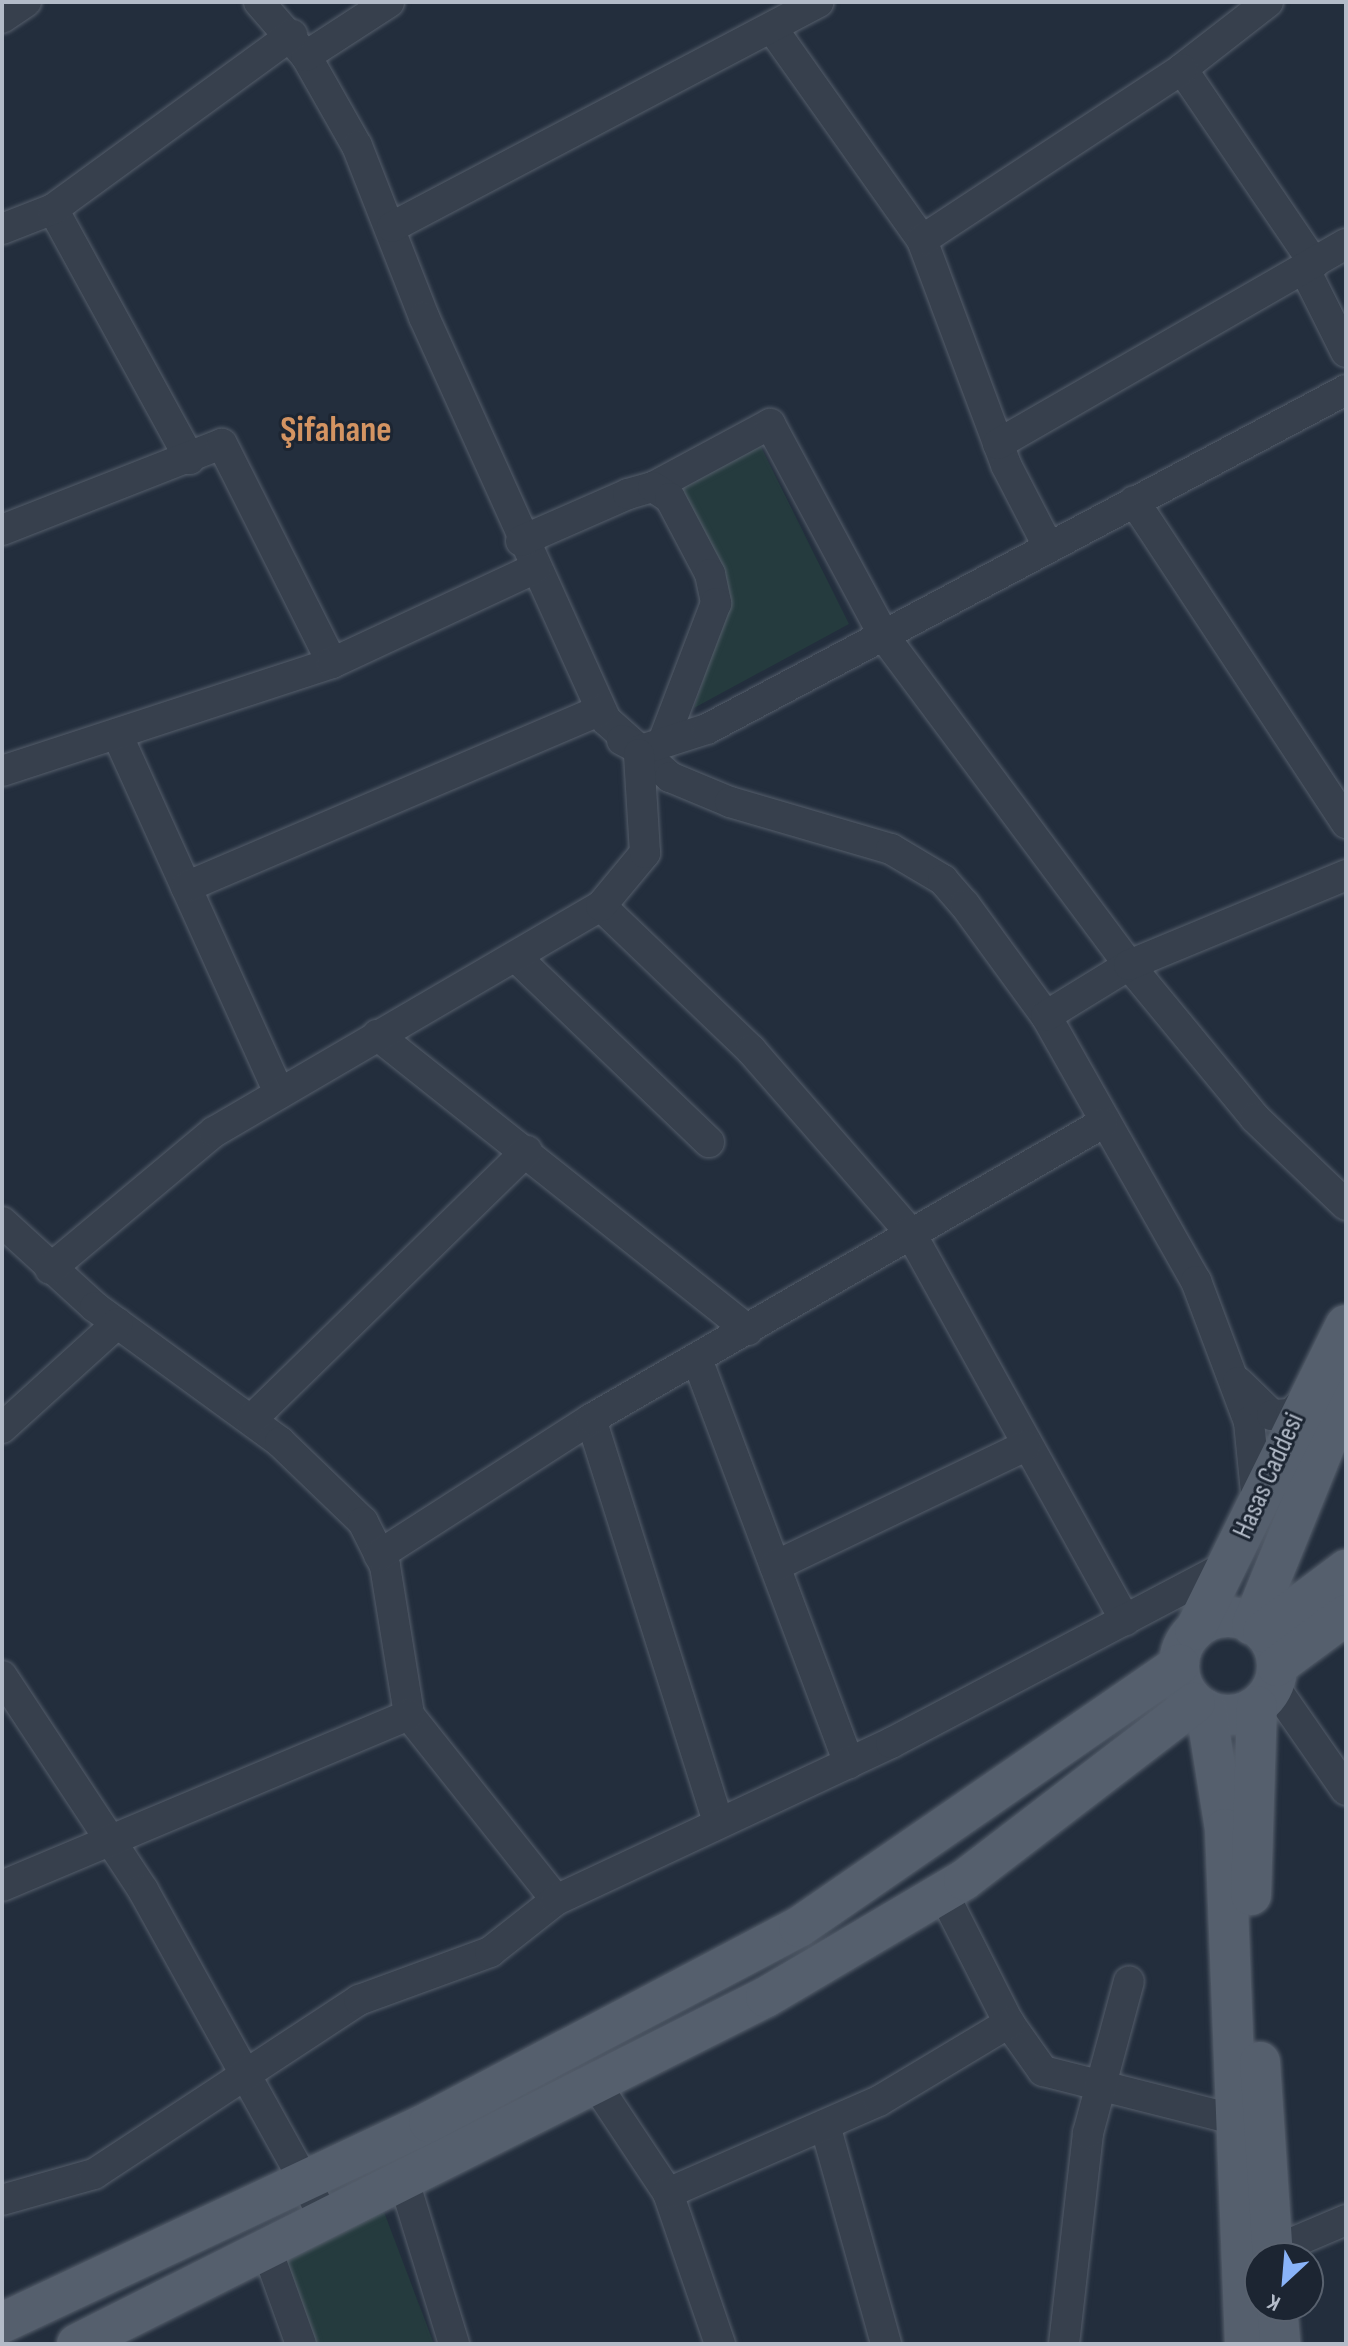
<!DOCTYPE html>
<meta charset="utf-8">
<style>
body{margin:0}
#map{position:relative;width:1348px;height:2346px;overflow:hidden;background:#232e3d;font-family:"Sofia Sans Condensed",sans-serif}
div>[style]{position:absolute}
.green>*{inset:0;background:#253b3e}
.roads{filter:drop-shadow(0 0 2px #555e6b) drop-shadow(0 0 2px #555e6b)}
.minor>*{height:30px;margin:-15px;padding:0 15px;transform-origin:15px;border-radius:15px;background:#37404d}
.major>*{height:40px;margin:-20px;padding:0 20px;transform-origin:20px;border-radius:20px;background:#555f6d}
.major>.ring{margin:-20px;padding:0;box-sizing:content-box;background:none;border:40px solid #555f6d;border-radius:50%}
span{translate:-50% -50%;white-space:nowrap;text-align:center;line-height:1.15;-webkit-text-stroke:6px #1c2532;paint-order:stroke}
.street-label{font-size:28px;color:#b3bbc8}
.district-label{font-size:36px;color:#d49462;font-weight:700}
.frame{position:absolute;inset:0;border:4px solid #b3bbc8;pointer-events:none}
.north{position:absolute;left:1244px;top:2242px;width:80px;height:80px;box-sizing:border-box;background:#1c2532;border:2px solid #58616e;border-radius:50%;rotate:206deg;font-size:22px;font-weight:700;line-height:32px;text-align:center;color:#b3bbc8}
.north::after{content:'';display:block;margin:auto;width:28px;height:36px;background:#89b3f8;clip-path:polygon(50% 0,100% 100%,50% 72%,0 100%)}
</style>
<div id="map">
<div class="green">
<div style="clip-path:polygon(759px 443px,849px 624px,694px 708px,729px 599px,681px 487px)"></div>
<div style="clip-path:polygon(384px 2212px,434px 2344px,313px 2344px,278px 2251px)"></div>
</div>
<div class="roads">
<div class="minor">
<div style="left:259px;top:2px;width:72px;rotate:49deg"></div>
<div style="left:306px;top:56px;width:103px;rotate:60.5deg"></div>
<div style="left:357px;top:146px;width:184px;rotate:68.6deg"></div>
<div style="left:424px;top:317px;width:442px;rotate:65.7deg"></div>
<div style="left:606px;top:720px;width:86px;rotate:41.7deg"></div>
<div style="left:670px;top:777px;width:65px;rotate:22.6deg"></div>
<div style="left:730px;top:802px;width:168px;rotate:16.3deg"></div>
<div style="left:891px;top:849px;width:61px;rotate:30.8deg"></div>
<div style="left:943px;top:880px;width:33px;rotate:49deg"></div>
<div style="left:965px;top:905px;width:137px;rotate:53.9deg"></div>
<div style="left:1046px;top:1016px;width:305px;rotate:60.5deg"></div>
<div style="left:1196px;top:1281px;width:151px;rotate:69.4deg"></div>
<div style="left:1249px;top:1422px;width:80px;rotate:84.3deg"></div>
<div style="left:1268px;top:2px;width:109px;rotate:142.1deg"></div>
<div style="left:1182px;top:69px;width:235px;rotate:55.8deg"></div>
<div style="left:2px;top:18px;width:29px;rotate:-34deg"></div>
<div style="left:774px;top:31px;width:256px;rotate:54.7deg"></div>
<div style="left:922px;top:240px;width:240px;rotate:69.5deg"></div>
<div style="left:1006px;top:465px;width:91px;rotate:62.6deg"></div>
<div style="left:306px;top:56px;width:99px;rotate:-33deg"></div>
<div style="left:53px;top:209px;width:285px;rotate:61.3deg"></div>
<div style="left:392px;top:227px;width:482px;rotate:-27.8deg"></div>
<div style="left:2px;top:229px;width:55px;rotate:-21.4deg"></div>
<div style="left:53px;top:209px;width:296px;rotate:-36.1deg"></div>
<div style="left:922px;top:240px;width:311px;rotate:-33.3deg"></div>
<div style="left:1304px;top:268px;width:94px;rotate:63.4deg"></div>
<div style="left:998px;top:444px;width:401px;rotate:-29.9deg"></div>
<div style="left:653px;top:487px;width:133px;rotate:-28.3deg"></div>
<div style="left:770px;top:424px;width:244px;rotate:61.7deg"></div>
<div style="left:886px;top:639px;width:407px;rotate:53.3deg"></div>
<div style="left:1129px;top:965px;width:198px;rotate:50.5deg"></div>
<div style="left:1255px;top:1118px;width:126px;rotate:43.7deg"></div>
<div style="left:1134px;top:501px;width:386px;rotate:56.6deg"></div>
<div style="left:2px;top:530px;width:236px;rotate:-21.4deg"></div>
<div style="left:222px;top:444px;width:245px;rotate:63.3deg"></div>
<div style="left:521px;top:541px;width:117px;rotate:-23.7deg"></div>
<div style="left:628px;top:494px;width:26px;rotate:-16deg"></div>
<div style="left:653px;top:487px;width:20px;rotate:33deg"></div>
<div style="left:670px;top:498px;width:86px;rotate:62.2deg"></div>
<div style="left:710px;top:574px;width:30px;rotate:78deg"></div>
<div style="left:716px;top:603px;width:149px;rotate:110.9deg"></div>
<div style="left:117px;top:734px;width:394px;rotate:65.7deg"></div>
<div style="left:622px;top:740px;width:21px;rotate:28deg"></div>
<div style="left:641px;top:750px;width:69px;rotate:-17.7deg"></div>
<div style="left:707px;top:729px;width:723px;rotate:-27.95deg"></div>
<div style="left:2px;top:771px;width:347px;rotate:-18.1deg"></div>
<div style="left:332px;top:663px;width:225px;rotate:-25deg"></div>
<div style="left:186px;top:887px;width:451px;rotate:-23.1deg"></div>
<div style="left:601px;top:906px;width:208px;rotate:43.8deg"></div>
<div style="left:751px;top:1050px;width:242px;rotate:48.9deg"></div>
<div style="left:910px;top:1232px;width:444px;rotate:61deg"></div>
<div style="left:517px;top:958px;width:266px;rotate:43.8deg"></div>
<div style="left:1046px;top:1016px;width:97px;rotate:-31.6deg"></div>
<div style="left:1129px;top:965px;width:235px;rotate:-22.5deg"></div>
<div style="left:377px;top:1035px;width:474px;rotate:38.5deg"></div>
<div style="left:2px;top:1222px;width:126px;rotate:42.4deg"></div>
<div style="left:95px;top:1307px;width:229px;rotate:36.1deg"></div>
<div style="left:280px;top:1442px;width:115px;rotate:43.9deg"></div>
<div style="left:363px;top:1522px;width:49px;rotate:63.4deg"></div>
<div style="left:385px;top:1566px;width:151px;rotate:80.8deg"></div>
<div style="left:409px;top:1715px;width:236px;rotate:51.5deg"></div>
<div style="left:50px;top:1269px;width:214px;rotate:-39.9deg"></div>
<div style="left:214px;top:1132px;width:448px;rotate:-30.3deg"></div>
<div style="left:601px;top:906px;width:69px;rotate:-50.3deg"></div>
<div style="left:645px;top:853px;width:99px;rotate:-93.5deg"></div>
<div style="left:697px;top:1359px;width:432px;rotate:69.4deg"></div>
<div style="left:1238px;top:1382px;width:47px;rotate:44.1deg"></div>
<div style="left:1272px;top:1415px;width:19px;rotate:-3deg"></div>
<div style="left:1291px;top:1414px;width:17px;rotate:-45deg"></div>
<div style="left:252px;top:1419px;width:384px;rotate:-44.3deg"></div>
<div style="left:591px;top:1419px;width:422px;rotate:72.5deg"></div>
<div style="left:2px;top:1428px;width:156px;rotate:-42.2deg"></div>
<div style="left:379px;top:1555px;width:252px;rotate:-32.7deg"></div>
<div style="left:591px;top:1419px;width:591px;rotate:-30.03deg"></div>
<div style="left:775px;top:1566px;width:278px;rotate:-25.6deg"></div>
<div style="left:2px;top:1676px;width:256px;rotate:56.6deg"></div>
<div style="left:143px;top:1890px;width:375px;rotate:61deg"></div>
<div style="left:1273px;top:1685px;width:128px;rotate:55.2deg"></div>
<div style="left:2px;top:1886px;width:441px;rotate:-22.8deg"></div>
<div style="left:943px;top:1893px;width:146px;rotate:63.1deg"></div>
<div style="left:1009px;top:2023px;width:59px;rotate:54.7deg"></div>
<div style="left:1043px;top:2071px;width:199px;rotate:14.2deg"></div>
<div style="left:595px;top:2083px;width:132px;rotate:56.4deg"></div>
<div style="left:668px;top:2193px;width:160px;rotate:71deg"></div>
<div style="left:825px;top:2125px;width:227px;rotate:74.4deg"></div>
<div style="left:403px;top:2178px;width:174px;rotate:72.9deg"></div>
<div style="left:668px;top:2193px;width:230px;rotate:-23.6deg"></div>
<div style="left:879px;top:2101px;width:152px;rotate:-31deg"></div>
<div style="left:2px;top:2200px;width:96px;rotate:-15.8deg"></div>
<div style="left:94px;top:2174px;width:317px;rotate:-33.3deg"></div>
<div style="left:359px;top:2000px;width:140px;rotate:-20.1deg"></div>
<div style="left:490px;top:1952px;width:84px;rotate:-38.2deg"></div>
<div style="left:556px;top:1900px;width:370px;rotate:-25.1deg"></div>
<div style="left:891px;top:1743px;width:382px;rotate:-27.8deg"></div>
<div style="left:266px;top:2247px;width:103px;rotate:70.2deg"></div>
<div style="left:1273px;top:2251px;width:79px;rotate:-23deg"></div>
<div style="left:1064px;top:2344px;width:212px;rotate:-83.5deg"></div>
<div style="left:1088px;top:2133px;width:157px;rotate:-74.9deg"></div>
</div>
<div class="major">
<div class="ring" style="left:1179px;top:1617px;width:58px;height:58px"></div>
<div style="left:1252px;top:1625px;width:249px;rotate:-67.9deg"></div>
<div style="left:1195px;top:1630px;width:340px;rotate:-63.7deg"></div>
<div style="left:1263px;top:1632px;width:104px;rotate:-36.8deg"></div>
<div style="left:1277px;top:1666px;width:86px;rotate:-36.5deg"></div>
<div style="left:1206px;top:1710px;width:121px;rotate:80.9deg"></div>
<div style="left:1225px;top:1829px;width:515px;rotate:87.78deg"></div>
<div style="left:1251px;top:1895px;width:189px;rotate:-88.2deg"></div>
<div style="left:1260px;top:2062px;width:196px;rotate:86.2deg"></div>
<div style="left:1277px;top:2306px;width:38px;rotate:85deg"></div>
<div style="left:2px;top:2323px;width:472px;rotate:-25.2deg"></div>
<div style="left:429px;top:2122px;width:418px;rotate:-27.8deg"></div>
<div style="left:799px;top:1927px;width:462px;rotate:-34.6deg"></div>
<div style="left:77px;top:2344px;width:771px;rotate:-26.73deg"></div>
<div style="left:766px;top:1997px;width:230px;rotate:-30.6deg"></div>
<div style="left:964px;top:1880px;width:291px;rotate:-37.5deg"></div>
</div>
</div>
<div class="street-label">
<span style="left:1269px;top:1476px;rotate:-66deg">Hasas Caddesi</span>
</div>
<div class="district-label">
<span style="left:336px;top:431px">Şifahane</span>
</div>
<div class="frame"></div>
<div class="north">K</div>
</div>
